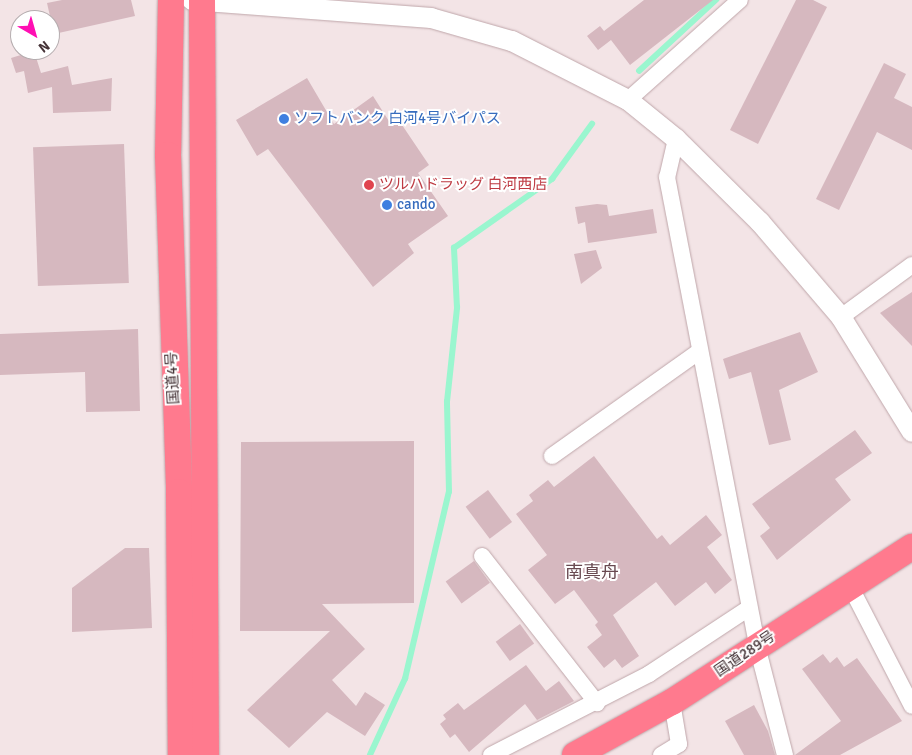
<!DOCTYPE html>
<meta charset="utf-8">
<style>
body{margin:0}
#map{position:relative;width:912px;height:755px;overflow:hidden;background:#f3e4e6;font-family:Signika,"Noto Sans JP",sans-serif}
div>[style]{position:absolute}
.stream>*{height:5.5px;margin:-2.75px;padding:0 2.75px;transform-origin:2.75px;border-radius:2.75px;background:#9af6cf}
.building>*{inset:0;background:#d6b8bf;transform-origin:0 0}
.roads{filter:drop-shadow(0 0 1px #bfa6aa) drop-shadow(0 0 1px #bfa6aa)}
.minor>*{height:16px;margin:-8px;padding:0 8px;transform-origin:8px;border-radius:8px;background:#fff}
.tertiary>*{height:20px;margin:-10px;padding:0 10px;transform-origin:10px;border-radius:10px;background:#fff}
.trunk>*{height:26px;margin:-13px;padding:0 13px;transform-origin:13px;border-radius:13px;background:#ff7a8e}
.dots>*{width:14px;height:14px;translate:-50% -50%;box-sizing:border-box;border:2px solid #fff;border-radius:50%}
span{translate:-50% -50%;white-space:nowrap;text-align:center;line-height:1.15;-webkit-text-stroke:4px #fff;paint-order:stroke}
.shop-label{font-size:15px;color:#366cbe}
.left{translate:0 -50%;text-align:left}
.health-label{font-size:15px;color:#be3a42}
.street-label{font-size:15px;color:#463337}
.quarter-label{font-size:18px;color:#694a51}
.north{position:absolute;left:10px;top:10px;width:50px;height:50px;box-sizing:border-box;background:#fff;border:1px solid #b5adaf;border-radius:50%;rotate:142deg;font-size:14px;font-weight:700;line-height:20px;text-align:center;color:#463337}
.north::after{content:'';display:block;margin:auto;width:18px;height:22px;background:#ff0fb3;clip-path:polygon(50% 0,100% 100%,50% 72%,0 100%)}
</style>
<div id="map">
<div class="stream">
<div style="left:639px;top:71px;width:105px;rotate:-42.7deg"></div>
<div style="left:370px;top:755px;width:84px;rotate:-65.3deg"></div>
<div style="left:405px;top:679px;width:192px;rotate:-76.8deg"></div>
<div style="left:449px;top:492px;width:90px;rotate:-91.3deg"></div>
<div style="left:447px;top:402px;width:95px;rotate:-83.9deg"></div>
<div style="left:457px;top:308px;width:60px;rotate:-92.9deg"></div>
<div style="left:454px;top:248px;width:120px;rotate:-35.1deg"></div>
<div style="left:552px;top:179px;width:68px;rotate:-54deg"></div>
</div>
<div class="building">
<div style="clip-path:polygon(62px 0,131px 0,135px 16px,54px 34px,47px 3px)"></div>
<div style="clip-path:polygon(644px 0,713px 0,630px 65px,611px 40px,598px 50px,587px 36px,600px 26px,604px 31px)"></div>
<div style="clip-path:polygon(796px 0,813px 0,827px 7px,758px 144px,730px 130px)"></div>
<div style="clip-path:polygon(34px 51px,41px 73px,68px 66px,72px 85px,112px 78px,111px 111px,53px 113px,52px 87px,28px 93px,24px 71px,16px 73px,11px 58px)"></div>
<div style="clip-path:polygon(884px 63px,906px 74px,894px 98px,912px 107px,912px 150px,877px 132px,839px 210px,816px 199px)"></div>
<div style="clip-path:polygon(307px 78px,334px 124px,373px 96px,392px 126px,398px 119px,429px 165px,418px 173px,448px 216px,408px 244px,414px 253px,373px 287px,268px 149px,257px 156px,236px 120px)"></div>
<div style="left:124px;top:144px;width:139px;height:91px;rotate:88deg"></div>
<div style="clip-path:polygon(597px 204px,607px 205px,609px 216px,653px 209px,657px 233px,588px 243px,585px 222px,578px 224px,575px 207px)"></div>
<div style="clip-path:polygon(596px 250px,602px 268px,581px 284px,574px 254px)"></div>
<div style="clip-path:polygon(912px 292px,912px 346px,880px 313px)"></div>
<div style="clip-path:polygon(138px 329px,140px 411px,86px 412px,85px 372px,0 375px,0 334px)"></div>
<div style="clip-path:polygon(800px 332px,818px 372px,779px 390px,791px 440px,769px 445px,751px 372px,729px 379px,723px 359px)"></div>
<div style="clip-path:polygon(855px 430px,872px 453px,835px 479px,851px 500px,777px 560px,760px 536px,770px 528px,752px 504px)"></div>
<div style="clip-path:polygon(414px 441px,414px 603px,322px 604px,365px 649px,332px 680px,356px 706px,365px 692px,385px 705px,365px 736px,327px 712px,289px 748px,247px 710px,330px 631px,240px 631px,241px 442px)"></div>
<div style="clip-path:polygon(594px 456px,657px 539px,662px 535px,670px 545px,706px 515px,722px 535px,707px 547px,732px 580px,715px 594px,706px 582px,675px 606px,656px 582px,613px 615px,639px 656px,622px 668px,615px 659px,604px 668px,587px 647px,602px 635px,595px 625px,598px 622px,574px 590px,555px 604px,528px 570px,547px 555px,516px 514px,533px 501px,529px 495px,548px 480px,554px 487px)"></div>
<div style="left:488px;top:490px;width:40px;height:28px;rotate:53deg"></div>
<div style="clip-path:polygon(125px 548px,149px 548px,152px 628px,72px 632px,72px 588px)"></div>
<div style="left:474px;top:561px;width:27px;height:35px;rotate:54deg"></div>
<div style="left:520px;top:624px;width:24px;height:30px;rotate:54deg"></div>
<div style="clip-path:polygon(823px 654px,830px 663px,837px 657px,844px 667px,857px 658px,902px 721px,840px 755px,795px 755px,841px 721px,802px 669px)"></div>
<div style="clip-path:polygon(526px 665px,546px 691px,559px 681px,574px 701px,537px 720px,525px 704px,469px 752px,455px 734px,450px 738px,440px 724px,446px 719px,443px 715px,458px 703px,464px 710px)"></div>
<div style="clip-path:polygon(754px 705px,768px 731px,775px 755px,744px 755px,725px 721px)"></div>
</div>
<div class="roads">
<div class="minor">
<div style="left:628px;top:100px;width:150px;rotate:-41.8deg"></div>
<div style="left:676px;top:139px;width:39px;rotate:103deg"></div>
<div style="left:667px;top:177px;width:478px;rotate:79.1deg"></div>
<div style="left:757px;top:646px;width:113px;rotate:75.6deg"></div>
<div style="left:841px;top:317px;width:88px;rotate:-36.2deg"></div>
<div style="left:552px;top:456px;width:181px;rotate:-35.4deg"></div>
<div style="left:482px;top:556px;width:187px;rotate:52deg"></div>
<div style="left:849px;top:584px;width:137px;rotate:62.7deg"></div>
<div style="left:491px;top:755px;width:178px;rotate:-27.1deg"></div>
<div style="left:649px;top:674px;width:120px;rotate:-33.4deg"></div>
<div style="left:661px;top:755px;width:21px;rotate:-31deg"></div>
<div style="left:679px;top:744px;width:43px;rotate:-99.5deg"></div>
</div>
<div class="tertiary">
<div style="left:192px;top:0;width:240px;rotate:4.3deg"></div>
<div style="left:431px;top:18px;width:84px;rotate:15.9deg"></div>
<div style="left:512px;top:41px;width:130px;rotate:27deg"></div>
<div style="left:628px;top:100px;width:62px;rotate:39.1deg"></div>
<div style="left:676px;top:139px;width:118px;rotate:44.7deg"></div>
<div style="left:760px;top:222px;width:125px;rotate:49.5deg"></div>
<div style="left:841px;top:317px;width:135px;rotate:58.3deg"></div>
</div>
<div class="trunk">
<div style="left:171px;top:0;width:155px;rotate:91.1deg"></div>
<div style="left:168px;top:155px;width:337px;rotate:88.1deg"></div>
<div style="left:179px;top:492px;width:263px;rotate:89.6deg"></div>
<div style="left:202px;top:0;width:755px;rotate:89.7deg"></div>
<div style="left:575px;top:755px;width:111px;rotate:-28.7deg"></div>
<div style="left:672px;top:702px;width:286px;rotate:-32.9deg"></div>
</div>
</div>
<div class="dots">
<div style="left:284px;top:119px;background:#3f7fe0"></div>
<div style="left:369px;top:185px;background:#e0444e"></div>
<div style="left:387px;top:205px;background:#3f7fe0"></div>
</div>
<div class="shop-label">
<span class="left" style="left:294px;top:119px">ソフトバンク 白河4号バイパス</span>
<span class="left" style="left:397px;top:205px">cando</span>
</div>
<div class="health-label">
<span class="left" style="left:379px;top:185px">ツルハドラッグ 白河西店</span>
</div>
<div class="street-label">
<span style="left:173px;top:378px;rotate:-93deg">国道4号</span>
<span style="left:745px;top:654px;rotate:-34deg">国道289号</span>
</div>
<div class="quarter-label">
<span style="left:592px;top:572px">南真舟</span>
</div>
<div class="north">N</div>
</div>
